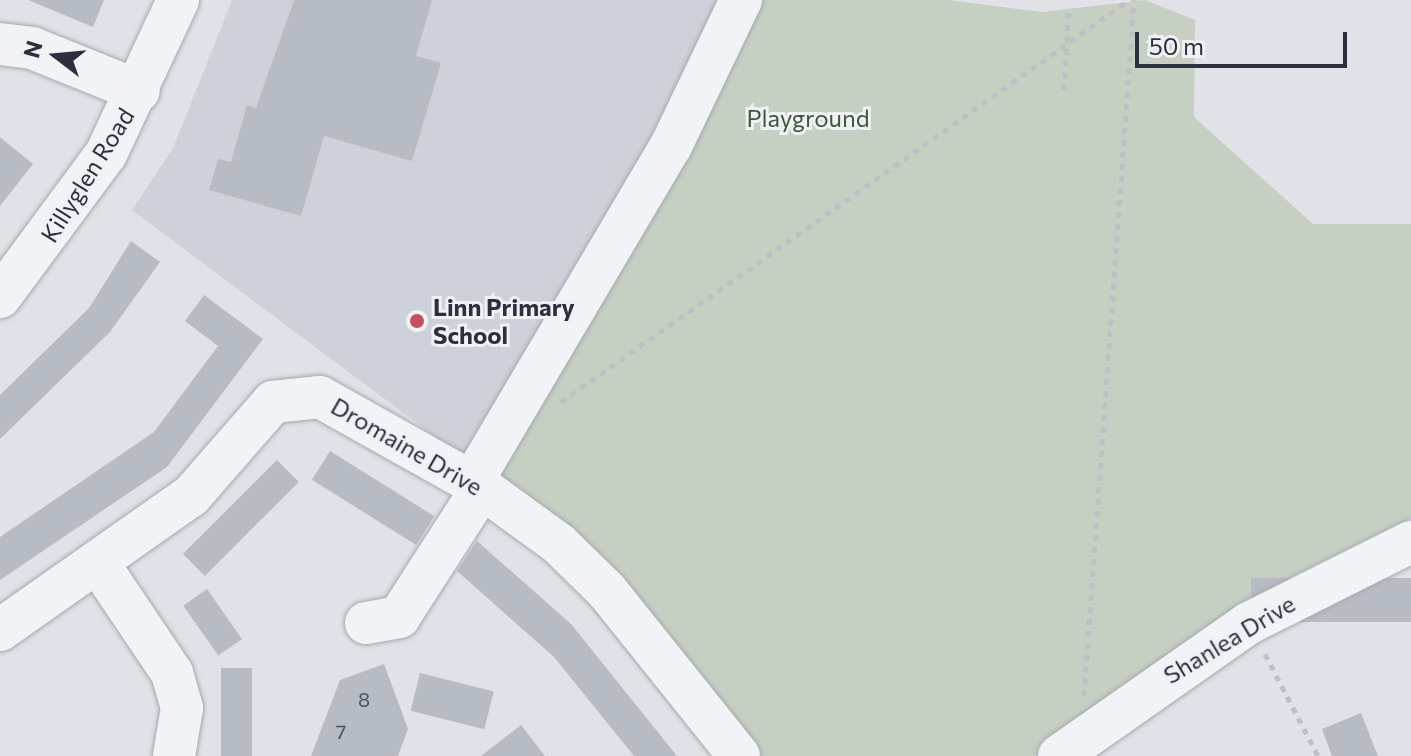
<!DOCTYPE html>
<style>
body{margin:0}
#map{position:relative;width:1411px;height:756px;overflow:hidden;background:#e0e2e7;font-family:Commissioner,sans-serif}
div>[style]{position:absolute}
.built>*{inset:0;background:#ced1d9}
.green>*{inset:0;background:#c5d0c2}
.building>*{inset:0;background:#b7bbc3;transform-origin:0 0}
.path>*{height:5px;margin-top:-2.5px;transform-origin:0;background:repeating-linear-gradient(90deg,#bec0c6 0 6px,transparent 0 12px)}
.roads{filter:drop-shadow(0 0 2px #a6a9b1) drop-shadow(0 0 2px #a6a9b1)}
.minor>*{height:42px;margin:-21px;padding:0 21px;transform-origin:21px;border-radius:21px;background:#f2f3f6}
.dots>*{width:22px;height:22px;translate:-50% -50%;box-sizing:border-box;border:4px solid #eff1f5;border-radius:50%}
span{translate:-50% -50%;white-space:nowrap;text-align:center;line-height:1.15;-webkit-text-stroke:6px #eff1f5;paint-order:stroke}
.number-label{font-size:20px;color:#4d535e}
.number-label span{-webkit-text-stroke-width:0}
.park-label{font-size:24px;color:#3d5739}
.street-label{font-size:24px;color:#2a303d}
.poi-label{font-size:24px;color:#2a303d;font-weight:700}
.left{translate:0 -50%;text-align:left}
.north{position:absolute;left:16px;top:16px;width:80px;height:80px;-webkit-text-stroke:6px #eff1f5;paint-order:stroke;rotate:286deg;font-size:22px;font-weight:700;line-height:32px;text-align:center;color:#2a303d}
.north::after{content:'';display:block;margin:auto;width:28px;height:36px;background:#2a303d;clip-path:polygon(50% 0,100% 100%,50% 72%,0 100%)}
.scale{position:absolute;left:1135px;top:32px;width:212px;height:36px;box-sizing:border-box;border:4px solid #2a303d;border-top:0;padding-left:10px;font-size:24px;line-height:28px;white-space:nowrap;color:#2a303d;-webkit-text-stroke:6px #eff1f5;paint-order:stroke}
</style>
<div id="map">
<div class="built">
<div style="clip-path:polygon(232px 0,725px 0,700px 58px,486px 433px,461px 456px,132px 210px,173px 148px)"></div>
</div>
<div class="green">
<div style="clip-path:polygon(753px 0,948px 0,1042px 12px,1145px 0,1195px 20px,1194px 117px,1313px 224px,1411px 224px,1411px 518px,1251px 597px,1034px 756px,736px 756px,487px 479px)"></div>
</div>
<div class="building">
<div style="clip-path:polygon(28px 0,104px 0,93px 27px)"></div>
<div style="clip-path:polygon(294px 0,432px 0,416px 56px,441px 63px,412px 161px,324px 136px,301px 216px,209px 190px,218px 159px,231px 162px,247px 105px,256px 108px)"></div>
<div style="clip-path:polygon(0 137px,33px 164px,0 206px)"></div>
<div style="clip-path:polygon(131px 241px,160px 262px,110px 332px,0 439px,0 395px,89px 308px)"></div>
<div style="clip-path:polygon(204px 295px,263px 339px,167px 467px,0 580px,0 537px,154px 432px,218px 346px,185px 321px)"></div>
<div style="left:330px;top:451px;width:123px;height:34px;rotate:32deg"></div>
<div style="left:277px;top:460px;width:31px;height:133px;rotate:45deg"></div>
<div style="clip-path:polygon(477px 541px,571px 624px,677px 756px,634px 756px,554px 657px,457px 571px)"></div>
<div style="left:1411px;top:578px;width:44px;height:160px;rotate:90deg"></div>
<div style="left:207px;top:589px;width:61px;height:29px;rotate:55deg"></div>
<div style="clip-path:polygon(384px 664px,408px 729px,398px 756px,311px 756px,340px 680px)"></div>
<div style="left:252px;top:668px;width:88px;height:31px;rotate:90deg"></div>
<div style="left:420px;top:673px;width:76px;height:39px;rotate:14deg"></div>
<div style="clip-path:polygon(1361px 713px,1378px 756px,1332px 756px,1322px 729px)"></div>
<div style="clip-path:polygon(521px 725px,545px 756px,481px 756px)"></div>
</div>
<div class="path">
<div style="left:1064px;top:90px;width:83px;rotate:-86.6deg"></div>
<div style="left:561px;top:402px;width:696px;rotate:-35.29deg"></div>
<div style="left:1265px;top:654px;width:115px;rotate:62.5deg"></div>
<div style="left:1084px;top:696px;width:698px;rotate:-85.89deg"></div>
</div>
<div class="roads">
<div class="minor">
<div style="left:0;top:44px;width:32px;rotate:7deg"></div>
<div style="left:32px;top:48px;width:115px;rotate:21.9deg"></div>
<div style="left:0;top:297px;width:178px;rotate:-53.5deg"></div>
<div style="left:106px;top:154px;width:170px;rotate:-64.9deg"></div>
<div style="left:472px;top:482px;width:391px;rotate:-59.4deg"></div>
<div style="left:671px;top:146px;width:162px;rotate:-64.4deg"></div>
<div style="left:98px;top:563px;width:133px;rotate:56.1deg"></div>
<div style="left:172px;top:673px;width:36px;rotate:74deg"></div>
<div style="left:182px;top:708px;width:49px;rotate:99.5deg"></div>
<div style="left:366px;top:623px;width:34px;rotate:-10deg"></div>
<div style="left:399px;top:617px;width:153px;rotate:-57.2deg"></div>
<div style="left:0;top:630px;width:233px;rotate:-35.1deg"></div>
<div style="left:191px;top:496px;width:125px;rotate:-48.9deg"></div>
<div style="left:273px;top:402px;width:47px;rotate:-6.1deg"></div>
<div style="left:320px;top:397px;width:186px;rotate:29.3deg"></div>
<div style="left:482px;top:488px;width:95px;rotate:36deg"></div>
<div style="left:559px;top:544px;width:67px;rotate:44.4deg"></div>
<div style="left:607px;top:591px;width:211px;rotate:51.3deg"></div>
<div style="left:1059px;top:756px;width:232px;rotate:-35deg"></div>
<div style="left:1249px;top:623px;width:181px;rotate:-26.6deg"></div>
</div>
</div>
<div class="dots">
<div style="left:417px;top:321px;background:#c0515d"></div>
</div>
<div class="number-label">
<span style="left:364px;top:699px">8</span>
<span style="left:341px;top:731px">7</span>
</div>
<div class="park-label">
<span style="left:808px;top:118px">Playground</span>
</div>
<div class="street-label">
<span style="left:87px;top:175px;rotate:-58deg">Killyglen Road</span>
<span style="left:407px;top:446px;rotate:30deg">Dromaine Drive</span>
<span style="left:1229px;top:639px;rotate:-31deg">Shanlea Drive</span>
</div>
<div class="poi-label">
<span class="left" style="left:433px;top:321px">Linn Primary<br>School</span>
</div>
<div class="north">N</div>
<div class="scale">50 m</div>
</div>
